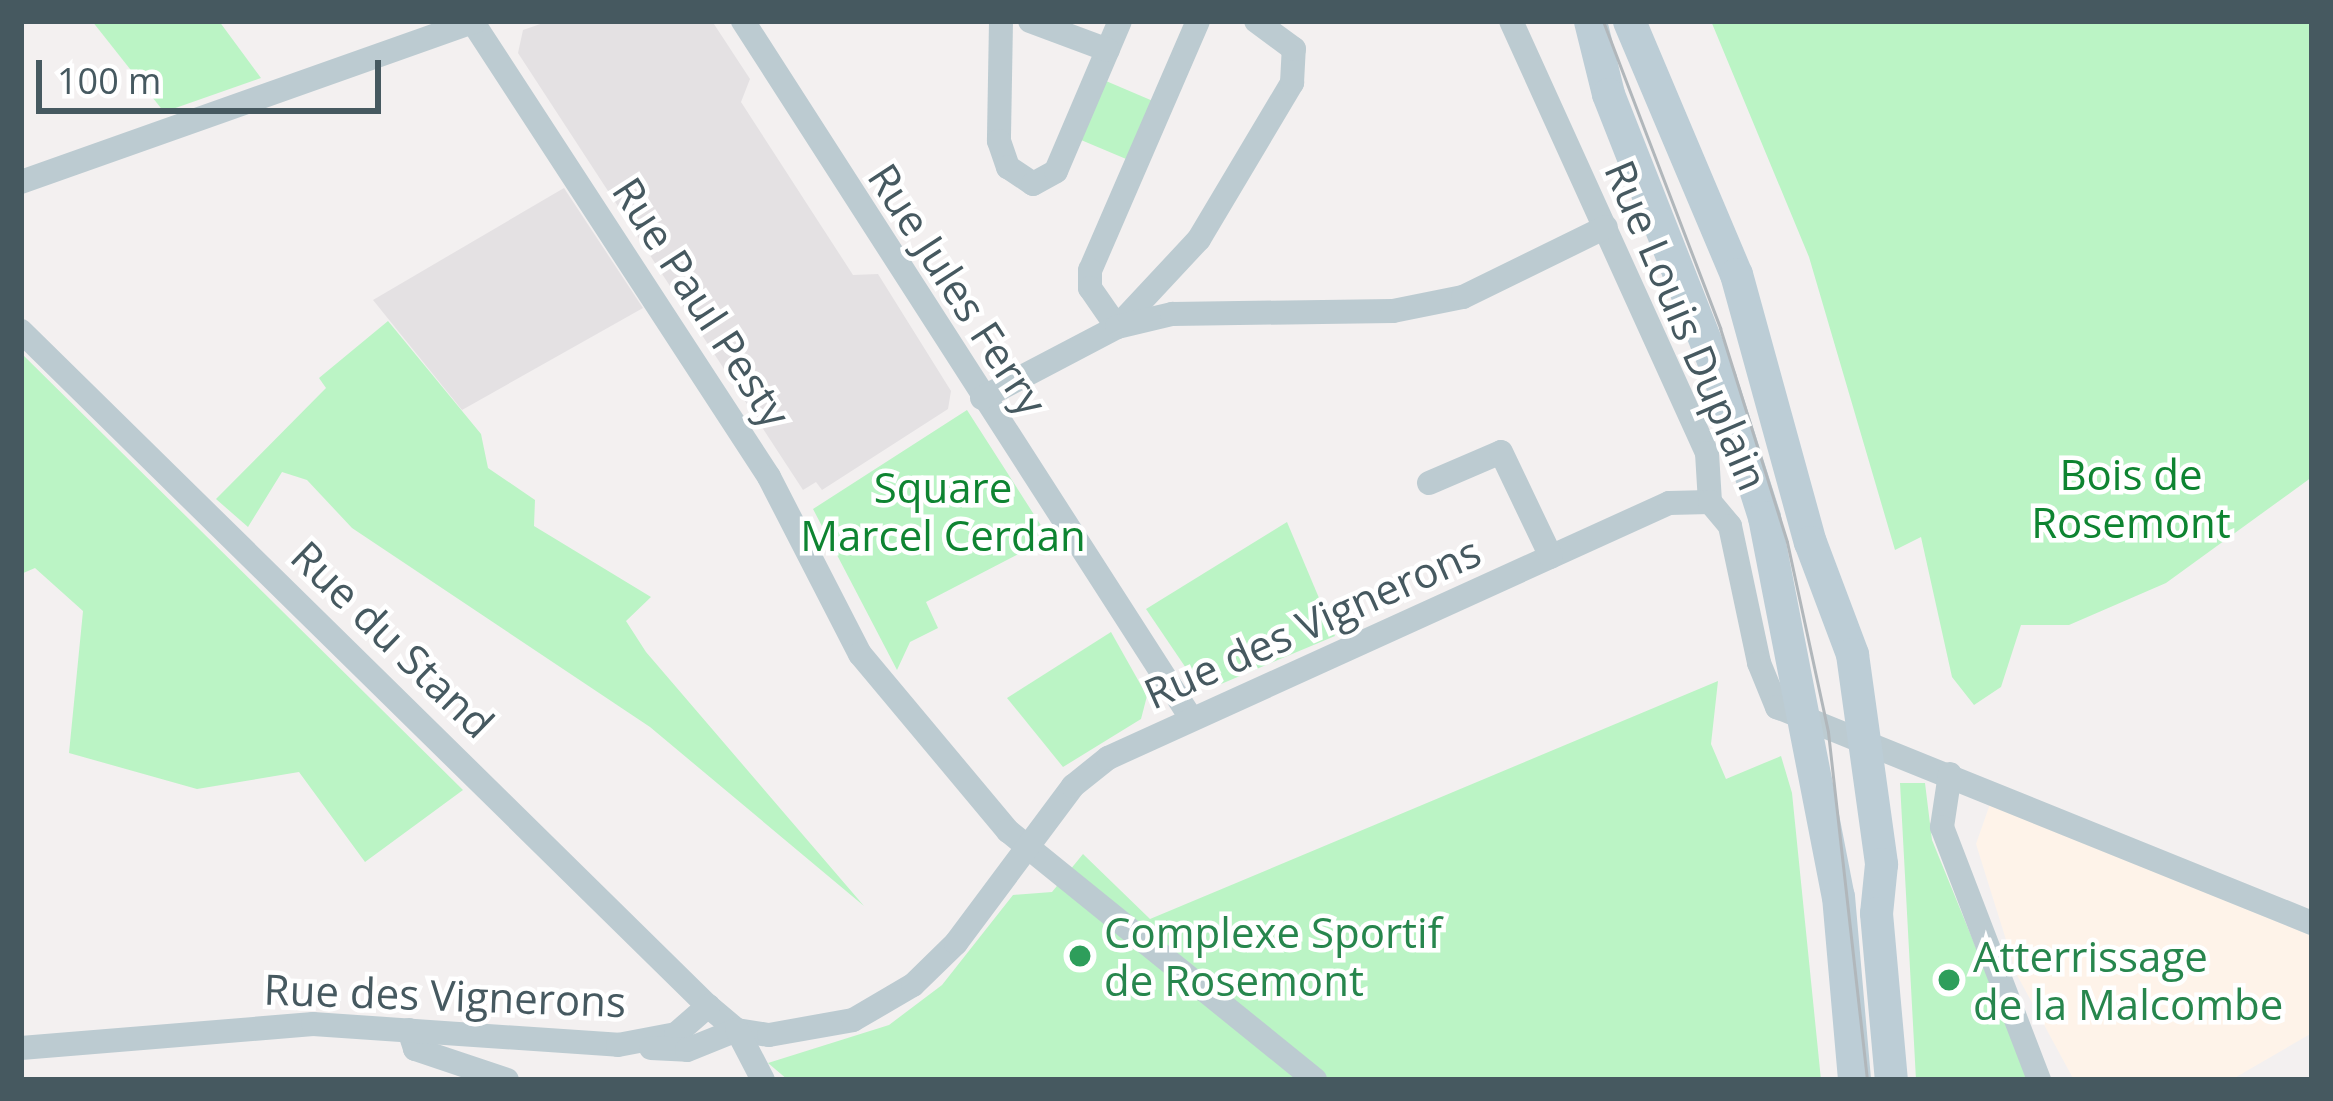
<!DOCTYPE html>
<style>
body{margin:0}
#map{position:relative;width:2333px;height:1101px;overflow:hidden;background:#f3f0f0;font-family:"Open Sans",sans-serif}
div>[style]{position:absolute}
.commercial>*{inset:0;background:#fef3e9}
.education>*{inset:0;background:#e4e1e3}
.green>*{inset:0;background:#bbf4c5;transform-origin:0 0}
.minor>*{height:24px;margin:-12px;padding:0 12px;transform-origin:12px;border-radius:12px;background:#bccbd1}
.secondary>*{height:33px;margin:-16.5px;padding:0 16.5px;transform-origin:16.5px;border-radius:16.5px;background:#bccdd6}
.tram>*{height:3px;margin:-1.5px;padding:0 1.5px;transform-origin:1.5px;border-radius:1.5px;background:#b1b7bb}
.dots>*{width:33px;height:33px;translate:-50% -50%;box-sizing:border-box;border:6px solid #fff;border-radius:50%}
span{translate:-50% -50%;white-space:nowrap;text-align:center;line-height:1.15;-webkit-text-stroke:9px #fff;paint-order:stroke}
.street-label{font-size:42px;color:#465960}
.park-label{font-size:42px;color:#0e8431}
.leisure-label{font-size:42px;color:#27864d}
.left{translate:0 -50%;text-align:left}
.frame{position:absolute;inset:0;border:24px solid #465960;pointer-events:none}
.scale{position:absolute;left:36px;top:60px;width:345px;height:54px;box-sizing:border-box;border:6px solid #465960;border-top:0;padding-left:15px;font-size:36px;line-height:42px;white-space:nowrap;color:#465960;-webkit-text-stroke:9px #fff;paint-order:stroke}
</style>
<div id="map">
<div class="commercial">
<div style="clip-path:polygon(1990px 804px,2312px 936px,2312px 1033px,2231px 1080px,2074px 1080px,2017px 975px,1976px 844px)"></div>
</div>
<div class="education">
<div style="clip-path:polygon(549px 21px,712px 21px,750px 79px,741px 102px,853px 275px,878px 274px,951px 391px,948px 409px,822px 490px,816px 482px,803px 490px,518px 53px,523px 30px)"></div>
<div style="clip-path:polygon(564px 188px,643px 308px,462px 410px,373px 300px)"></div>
</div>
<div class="green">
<div style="clip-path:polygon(92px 21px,219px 21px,261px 78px,164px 112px)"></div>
<div style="clip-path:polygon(1711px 21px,2312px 21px,2312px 477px,2166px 583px,2069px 625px,2021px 625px,2001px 687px,1974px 705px,1952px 677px,1921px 537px,1895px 550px,1809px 257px)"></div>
<div style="left:1106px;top:81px;width:51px;height:64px;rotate:23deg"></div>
<div style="clip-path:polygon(388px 321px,481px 434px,488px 468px,535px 500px,534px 526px,651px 597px,626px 621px,646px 652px,864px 906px,650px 727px,352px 528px,307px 480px,282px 472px,248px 527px,216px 499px,326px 388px,319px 378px)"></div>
<div style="clip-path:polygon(21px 353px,463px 790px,365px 862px,299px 772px,197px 789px,69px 753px,83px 611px,35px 568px,21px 574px)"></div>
<div style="clip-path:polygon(967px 410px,1049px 538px,926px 602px,938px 628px,910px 642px,897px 670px,813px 509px)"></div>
<div style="clip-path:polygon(1287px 522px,1335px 636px,1221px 684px,1190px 674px,1146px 609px)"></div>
<div style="clip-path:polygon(1111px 632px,1147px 696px,1141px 719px,1063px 767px,1007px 698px)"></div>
<div style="clip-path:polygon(1718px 681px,1711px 744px,1726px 779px,1781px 756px,1792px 793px,1821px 1080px,788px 1080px,768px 1063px,889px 1025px,942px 985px,1013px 895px,1052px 892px,1083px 854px,1150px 919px)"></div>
<div style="clip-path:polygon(1900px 783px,1925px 783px,1932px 840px,2030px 1080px,1916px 1080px)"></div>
</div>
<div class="minor">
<div style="left:472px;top:21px;width:544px;rotate:56.92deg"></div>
<div style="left:769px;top:477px;width:199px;rotate:62.8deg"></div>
<div style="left:860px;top:654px;width:231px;rotate:50.1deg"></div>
<div style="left:1008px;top:831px;width:395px;rotate:39deg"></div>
<div style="left:743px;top:21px;width:829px;rotate:57.27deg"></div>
<div style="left:1001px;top:21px;width:120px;rotate:91deg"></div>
<div style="left:999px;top:141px;width:28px;rotate:71deg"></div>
<div style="left:1008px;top:167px;width:30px;rotate:34deg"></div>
<div style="left:1033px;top:184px;width:26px;rotate:-29deg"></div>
<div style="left:1056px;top:171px;width:163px;rotate:-66.9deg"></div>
<div style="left:1030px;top:21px;width:83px;rotate:20.4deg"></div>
<div style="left:1198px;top:21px;width:271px;rotate:113.4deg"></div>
<div style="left:1090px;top:270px;width:18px;rotate:90deg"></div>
<div style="left:1090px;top:288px;width:47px;rotate:55.3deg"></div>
<div style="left:1117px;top:327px;width:120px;rotate:-47deg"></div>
<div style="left:1199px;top:239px;width:182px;rotate:-59.2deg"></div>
<div style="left:1292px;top:83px;width:34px;rotate:-87deg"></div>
<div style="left:1294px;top:49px;width:47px;rotate:-143.6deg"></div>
<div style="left:1511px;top:21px;width:474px;rotate:65.6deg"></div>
<div style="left:1707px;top:453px;width:49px;rotate:86.5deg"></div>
<div style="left:21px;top:182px;width:483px;rotate:-19.5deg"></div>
<div style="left:21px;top:331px;width:963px;rotate:44.5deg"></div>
<div style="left:708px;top:1006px;width:38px;rotate:40deg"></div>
<div style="left:737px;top:1030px;width:32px;rotate:9deg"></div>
<div style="left:769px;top:1035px;width:85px;rotate:-10.1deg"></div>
<div style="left:853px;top:1020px;width:69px;rotate:-30.3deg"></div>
<div style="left:913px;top:985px;width:60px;rotate:-44.3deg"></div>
<div style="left:956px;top:943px;width:196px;rotate:-53.3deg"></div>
<div style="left:1073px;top:786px;width:45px;rotate:-38.7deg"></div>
<div style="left:1108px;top:758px;width:616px;rotate:-24.44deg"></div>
<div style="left:1669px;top:503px;width:41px;rotate:-1.4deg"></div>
<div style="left:982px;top:398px;width:153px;rotate:-27.7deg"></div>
<div style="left:1117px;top:327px;width:57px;rotate:-13.3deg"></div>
<div style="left:1172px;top:314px;width:221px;rotate:-0.8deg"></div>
<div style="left:1393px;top:311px;width:71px;rotate:-11.3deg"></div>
<div style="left:1463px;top:297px;width:159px;rotate:-26.1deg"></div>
<div style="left:1429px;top:483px;width:78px;rotate:-23.3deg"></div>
<div style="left:1501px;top:452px;width:116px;rotate:64.5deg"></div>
<div style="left:1710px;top:502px;width:31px;rotate:50deg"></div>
<div style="left:1730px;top:526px;width:140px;rotate:78deg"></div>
<div style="left:1759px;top:663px;width:48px;rotate:67.8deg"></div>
<div style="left:1777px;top:707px;width:577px;rotate:21.99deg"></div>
<div style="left:1950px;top:774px;width:54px;rotate:98.6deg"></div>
<div style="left:1942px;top:827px;width:271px;rotate:69deg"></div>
<div style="left:409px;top:1030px;width:20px;rotate:72deg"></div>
<div style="left:415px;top:1049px;width:97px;rotate:18.6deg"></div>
<div style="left:21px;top:1048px;width:293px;rotate:-4.7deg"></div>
<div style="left:313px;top:1024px;width:306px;rotate:3.9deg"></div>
<div style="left:618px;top:1045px;width:59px;rotate:-10.7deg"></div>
<div style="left:676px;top:1034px;width:43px;rotate:-41.2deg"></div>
<div style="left:651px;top:1048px;width:36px;rotate:3deg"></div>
<div style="left:687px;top:1050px;width:54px;rotate:-21.8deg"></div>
<div style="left:737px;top:1030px;width:56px;rotate:62.5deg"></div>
</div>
<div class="secondary">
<div style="left:1590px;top:21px;width:75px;rotate:76.1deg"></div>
<div style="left:1608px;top:94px;width:306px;rotate:68.5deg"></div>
<div style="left:1720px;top:379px;width:145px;rotate:72.3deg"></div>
<div style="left:1764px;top:517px;width:386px;rotate:79deg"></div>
<div style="left:1838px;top:896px;width:185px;rotate:85deg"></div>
<div style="left:1629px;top:21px;width:275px;rotate:67.1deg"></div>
<div style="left:1736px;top:274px;width:278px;rotate:74.6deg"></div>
<div style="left:1810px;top:542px;width:120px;rotate:69.4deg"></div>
<div style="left:1852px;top:654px;width:212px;rotate:82.1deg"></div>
<div style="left:1881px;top:864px;width:49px;rotate:95.8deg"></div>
<div style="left:1876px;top:913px;width:168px;rotate:84.9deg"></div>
</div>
<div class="tram">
<div style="left:1603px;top:21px;width:329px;rotate:69.1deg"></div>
<div style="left:1720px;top:328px;width:224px;rotate:72.6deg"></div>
<div style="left:1787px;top:542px;width:194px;rotate:77.8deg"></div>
<div style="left:1828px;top:732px;width:350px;rotate:83.6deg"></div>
</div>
<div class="dots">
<div style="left:1080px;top:956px;background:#2e9e5b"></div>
<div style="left:1949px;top:980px;background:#2e9e5b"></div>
</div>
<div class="street-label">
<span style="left:958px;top:289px;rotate:57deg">Rue Jules Ferry</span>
<span style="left:702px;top:302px;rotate:57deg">Rue Paul Pesty</span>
<span style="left:1687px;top:325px;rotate:67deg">Rue Louis Duplain</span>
<span style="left:1312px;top:622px;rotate:-24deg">Rue des Vignerons</span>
<span style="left:393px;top:639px;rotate:44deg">Rue du Stand</span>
<span style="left:445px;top:995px;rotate:2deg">Rue des Vignerons</span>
</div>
<div class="park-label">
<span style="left:2131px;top:498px">Bois de<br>Rosemont</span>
<span style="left:943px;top:511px">Square<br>Marcel Cerdan</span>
</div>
<div class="leisure-label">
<span class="left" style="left:1104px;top:956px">Complexe Sportif<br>de Rosemont</span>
<span class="left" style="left:1973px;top:980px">Atterrissage<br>de la Malcombe</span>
</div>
<div class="frame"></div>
<div class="scale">100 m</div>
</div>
